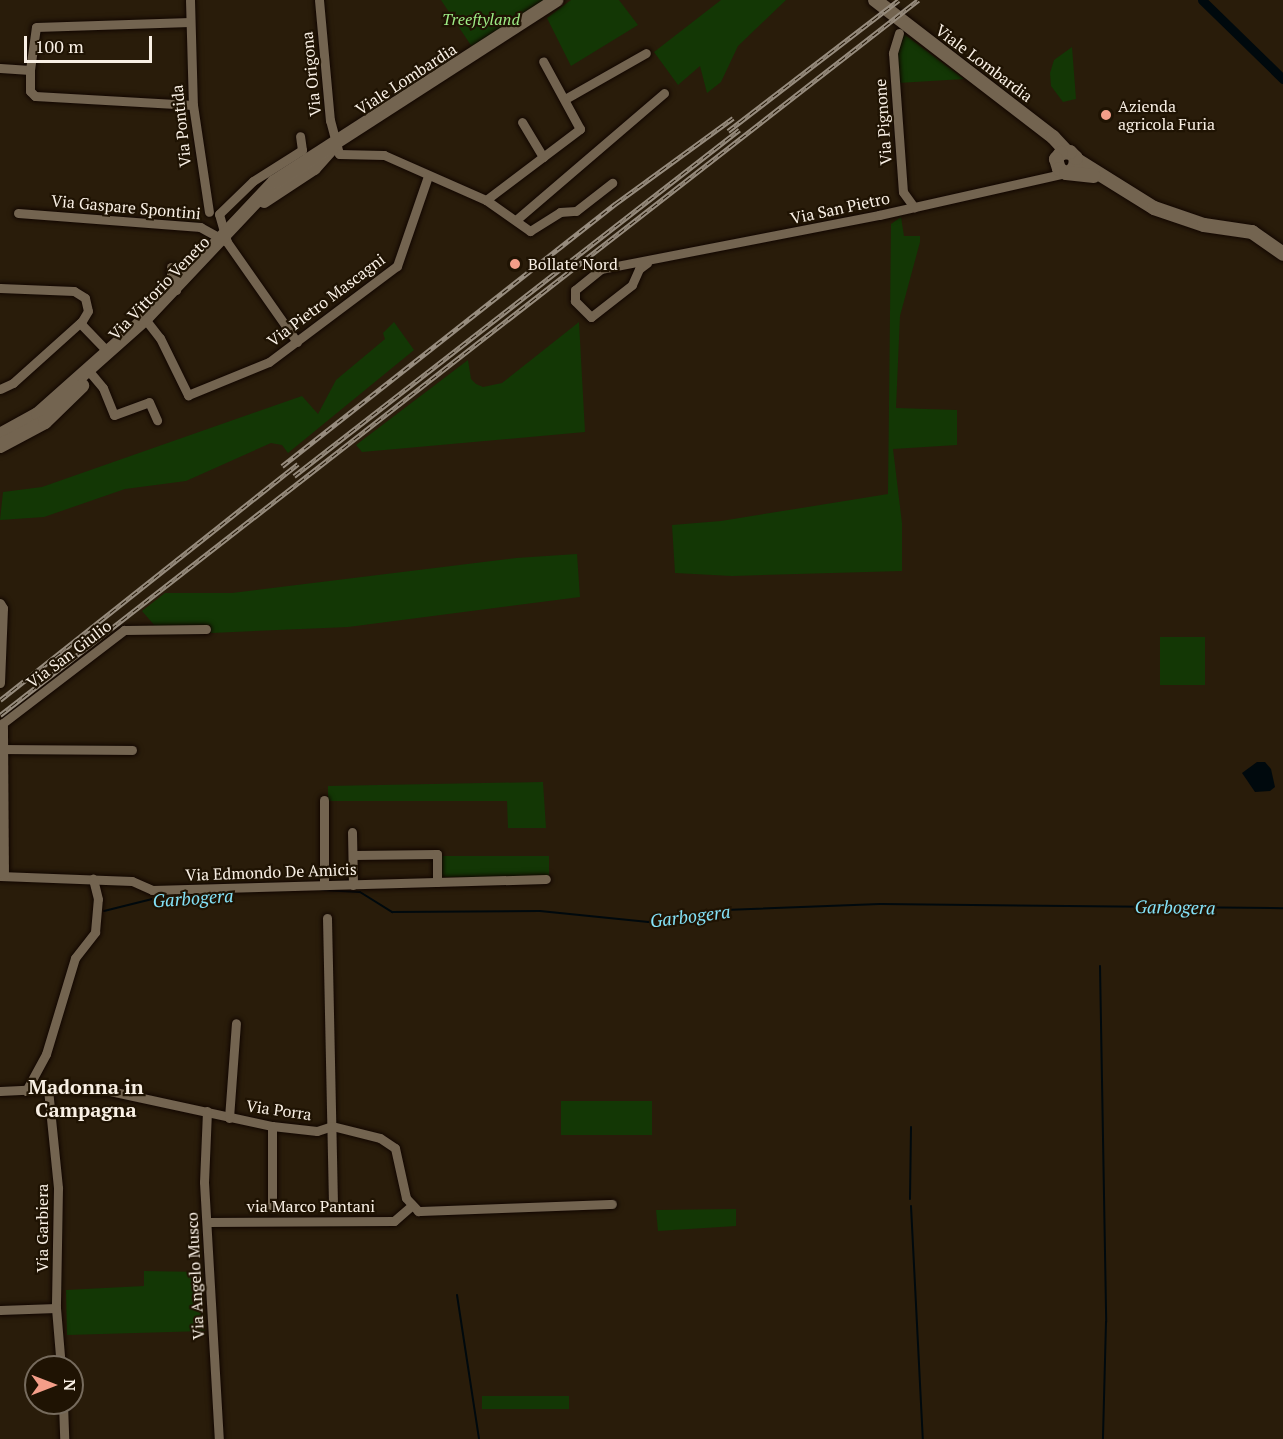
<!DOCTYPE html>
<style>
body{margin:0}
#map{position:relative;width:1283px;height:1439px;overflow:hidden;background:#291c0a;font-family:"PT Serif",serif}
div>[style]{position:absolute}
.green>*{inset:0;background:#133705;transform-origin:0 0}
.water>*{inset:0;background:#00090d}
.stream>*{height:2px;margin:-1px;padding:0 1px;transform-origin:1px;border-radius:1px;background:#00090d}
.canal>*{height:9px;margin:-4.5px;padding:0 4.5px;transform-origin:4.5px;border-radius:4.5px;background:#00090d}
.roads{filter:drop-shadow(0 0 2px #110600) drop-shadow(0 0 2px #110600)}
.street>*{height:9px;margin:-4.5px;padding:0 4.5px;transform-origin:4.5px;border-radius:4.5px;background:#736450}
.secondary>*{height:14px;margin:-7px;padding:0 7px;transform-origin:7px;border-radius:7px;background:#736450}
.rail>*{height:4.5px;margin-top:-2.25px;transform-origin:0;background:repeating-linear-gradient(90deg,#1f1303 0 7px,#978c7e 0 14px);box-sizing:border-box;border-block:2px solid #978c7e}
.dots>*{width:16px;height:16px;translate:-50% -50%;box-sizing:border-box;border:3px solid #1f1303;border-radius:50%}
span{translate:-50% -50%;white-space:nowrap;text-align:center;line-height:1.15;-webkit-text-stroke:4.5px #1f1303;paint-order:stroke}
.park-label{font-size:16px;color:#9dec85;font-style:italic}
.street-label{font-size:16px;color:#f9f0e5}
.poi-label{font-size:16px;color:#f9f0e5}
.left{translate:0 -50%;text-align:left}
.water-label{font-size:18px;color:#84e2f8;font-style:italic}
.quarter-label{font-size:20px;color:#f9f0e5;font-weight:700}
.north{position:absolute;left:24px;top:1355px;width:60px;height:60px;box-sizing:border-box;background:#1f1303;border:2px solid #766b5d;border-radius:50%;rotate:90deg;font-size:16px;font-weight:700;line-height:24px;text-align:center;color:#f9f0e5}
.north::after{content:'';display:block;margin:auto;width:21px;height:27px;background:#f49e89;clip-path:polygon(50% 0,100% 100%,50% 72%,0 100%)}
.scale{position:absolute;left:24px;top:36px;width:128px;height:27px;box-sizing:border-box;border:3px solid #f9f0e5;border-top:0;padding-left:8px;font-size:18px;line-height:21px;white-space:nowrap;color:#f9f0e5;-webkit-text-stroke:4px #1f1303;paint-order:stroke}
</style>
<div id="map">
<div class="green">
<div style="clip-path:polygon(441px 0,546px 0,474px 50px)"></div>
<div style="clip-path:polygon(571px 0,619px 0,638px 25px,571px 66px,547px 18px)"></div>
<div style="clip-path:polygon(721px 0,786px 0,738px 46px,721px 82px,707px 93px,700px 66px,678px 85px,654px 52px)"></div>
<div style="clip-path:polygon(904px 34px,964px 79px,898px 83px,896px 50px)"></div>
<div style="clip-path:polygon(1072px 47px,1076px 99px,1063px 102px,1051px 86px,1050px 73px,1054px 60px)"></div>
<div style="clip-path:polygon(901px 217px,904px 236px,920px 236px,920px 242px,900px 316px,896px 408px,957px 410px,957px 445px,893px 449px,902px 523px,902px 571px,732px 576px,675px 573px,672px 525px,721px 521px,888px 494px,891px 224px)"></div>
<div style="clip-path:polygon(394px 322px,414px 350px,288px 453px,282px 445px,271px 443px,186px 481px,125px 489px,44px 517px,0 520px,3px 492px,42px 487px,302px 396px,318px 414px,336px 380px,385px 339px,383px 333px)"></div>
<div style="clip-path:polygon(579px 322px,585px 432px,362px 452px,356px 445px,468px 360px,471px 379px,476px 384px,483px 387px,502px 383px)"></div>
<div style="clip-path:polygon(577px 554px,580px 597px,348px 627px,211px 633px,210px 625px,155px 626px,142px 611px,165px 593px,232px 593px,516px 558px)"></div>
<div style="left:1160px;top:637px;width:45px;height:48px"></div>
<div style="clip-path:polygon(543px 782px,546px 828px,508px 828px,507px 801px,328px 801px,328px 786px)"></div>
<div style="left:442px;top:856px;width:107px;height:21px"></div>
<div style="left:652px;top:1101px;width:34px;height:91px;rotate:90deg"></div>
<div style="clip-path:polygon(736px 1209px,736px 1226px,658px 1231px,656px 1210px)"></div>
<div style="clip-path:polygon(144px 1271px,202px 1272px,205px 1331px,67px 1335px,66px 1290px,144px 1286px)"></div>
<div style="left:569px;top:1396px;width:13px;height:87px;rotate:90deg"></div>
</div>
<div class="water">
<div style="clip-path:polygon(1257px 762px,1265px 762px,1271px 769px,1275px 787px,1270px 791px,1255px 792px,1242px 773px)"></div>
</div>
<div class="stream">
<div style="left:322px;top:890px;width:38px;rotate:3deg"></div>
<div style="left:360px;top:892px;width:38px;rotate:32deg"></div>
<div style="left:392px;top:912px;width:148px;rotate:-0.4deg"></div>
<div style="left:540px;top:911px;width:109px;rotate:5.8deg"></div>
<div style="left:648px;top:922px;width:78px;rotate:-8.9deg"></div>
<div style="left:725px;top:910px;width:155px;rotate:-2.2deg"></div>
<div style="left:880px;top:904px;width:403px;rotate:0.6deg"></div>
<div style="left:104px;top:911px;width:58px;rotate:-14deg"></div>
<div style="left:160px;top:897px;width:76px;rotate:-3.8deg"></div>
<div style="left:1100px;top:966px;width:356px;rotate:89deg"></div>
<div style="left:1106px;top:1322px;width:117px;rotate:91.5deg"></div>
<div style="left:910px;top:1199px;width:72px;rotate:-89.2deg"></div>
<div style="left:911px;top:1206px;width:233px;rotate:87.1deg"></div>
<div style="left:457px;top:1295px;width:146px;rotate:81.3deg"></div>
</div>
<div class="canal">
<div style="left:1202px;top:0;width:113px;rotate:44.3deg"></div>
</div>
<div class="roads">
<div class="street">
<div style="left:190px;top:0;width:105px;rotate:88.4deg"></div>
<div style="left:193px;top:105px;width:108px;rotate:81.5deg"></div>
<div style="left:319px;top:0;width:121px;rotate:84.8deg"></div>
<div style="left:330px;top:120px;width:35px;rotate:75deg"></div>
<div style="left:339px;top:154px;width:45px;rotate:1.3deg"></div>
<div style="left:384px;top:155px;width:111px;rotate:23.8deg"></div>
<div style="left:486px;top:200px;width:54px;rotate:35.2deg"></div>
<div style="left:530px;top:231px;width:36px;rotate:-32deg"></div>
<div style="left:560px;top:212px;width:16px;rotate:-4deg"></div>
<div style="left:576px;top:211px;width:46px;rotate:-37.9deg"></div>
<div style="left:899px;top:33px;width:21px;rotate:107deg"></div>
<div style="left:893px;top:53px;width:139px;rotate:85.9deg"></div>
<div style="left:903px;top:192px;width:19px;rotate:54deg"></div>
<div style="left:0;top:68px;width:30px;rotate:4deg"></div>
<div style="left:30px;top:70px;width:21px;rotate:90deg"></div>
<div style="left:30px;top:91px;width:7px;rotate:45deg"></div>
<div style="left:35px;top:96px;width:158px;rotate:3.3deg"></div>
<div style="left:30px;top:70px;width:43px;rotate:-82.1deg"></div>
<div style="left:36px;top:27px;width:154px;rotate:-1.9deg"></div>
<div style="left:565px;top:99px;width:93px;rotate:-29.6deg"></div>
<div style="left:522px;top:122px;width:41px;rotate:59deg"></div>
<div style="left:486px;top:200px;width:118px;rotate:-37.1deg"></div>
<div style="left:580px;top:129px;width:77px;rotate:-118.6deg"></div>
<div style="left:18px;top:213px;width:183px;rotate:4.4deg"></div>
<div style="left:200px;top:227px;width:29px;rotate:29deg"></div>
<div style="left:516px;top:220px;width:195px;rotate:-40.6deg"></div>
<div style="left:647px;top:263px;width:10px;rotate:143deg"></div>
<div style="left:639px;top:269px;width:17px;rotate:114deg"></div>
<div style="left:632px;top:285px;width:52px;rotate:142deg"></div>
<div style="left:591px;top:317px;width:23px;rotate:-135deg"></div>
<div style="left:575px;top:301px;width:11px;rotate:-90deg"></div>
<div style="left:575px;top:290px;width:33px;rotate:-39deg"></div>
<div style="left:601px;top:269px;width:283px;rotate:-11deg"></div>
<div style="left:879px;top:215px;width:192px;rotate:-12.7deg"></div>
<div style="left:171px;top:267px;width:17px;rotate:90deg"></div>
<div style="left:171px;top:284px;width:8px;rotate:50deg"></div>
<div style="left:0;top:288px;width:74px;rotate:2.3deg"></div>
<div style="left:74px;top:291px;width:13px;rotate:32deg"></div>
<div style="left:85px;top:298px;width:13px;rotate:77deg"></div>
<div style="left:88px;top:311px;width:12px;rotate:121deg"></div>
<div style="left:82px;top:321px;width:93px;rotate:138.1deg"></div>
<div style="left:13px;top:383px;width:14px;rotate:155deg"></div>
<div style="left:145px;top:319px;width:24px;rotate:52deg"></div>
<div style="left:160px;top:338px;width:64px;rotate:63.8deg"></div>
<div style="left:188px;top:395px;width:87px;rotate:-22.2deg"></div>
<div style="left:269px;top:362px;width:160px;rotate:-36.9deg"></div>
<div style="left:397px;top:266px;width:95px;rotate:-71deg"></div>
<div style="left:80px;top:323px;width:40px;rotate:46deg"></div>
<div style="left:297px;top:342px;width:122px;rotate:-125deg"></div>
<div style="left:227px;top:242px;width:29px;rotate:-106deg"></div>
<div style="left:219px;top:214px;width:47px;rotate:-44.1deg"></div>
<div style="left:253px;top:181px;width:58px;rotate:-32.3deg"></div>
<div style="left:302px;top:150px;width:14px;rotate:-98deg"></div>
<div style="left:88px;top:370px;width:23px;rotate:50deg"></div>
<div style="left:103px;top:388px;width:29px;rotate:68deg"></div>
<div style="left:114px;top:415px;width:37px;rotate:-20deg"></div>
<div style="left:149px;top:402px;width:20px;rotate:66deg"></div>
<div style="left:0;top:603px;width:6px;rotate:59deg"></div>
<div style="left:3px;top:608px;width:75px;rotate:92.3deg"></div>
<div style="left:4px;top:749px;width:128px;rotate:0.4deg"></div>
<div style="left:324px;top:800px;width:85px;rotate:90deg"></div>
<div style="left:352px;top:832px;width:53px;rotate:88.9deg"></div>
<div style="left:353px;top:855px;width:84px;rotate:-0.7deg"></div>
<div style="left:437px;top:854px;width:28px;rotate:90deg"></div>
<div style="left:0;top:876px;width:132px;rotate:2.2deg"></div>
<div style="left:132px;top:881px;width:22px;rotate:24deg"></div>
<div style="left:152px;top:890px;width:394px;rotate:-1.6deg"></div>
<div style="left:4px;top:876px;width:153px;rotate:-90.4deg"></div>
<div style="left:3px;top:723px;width:153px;rotate:-37.5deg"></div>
<div style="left:124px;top:630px;width:82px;rotate:-0.7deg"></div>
<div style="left:327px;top:918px;width:288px;rotate:88.8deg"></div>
<div style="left:48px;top:1089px;width:100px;rotate:84.2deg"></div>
<div style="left:58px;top:1188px;width:120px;rotate:91deg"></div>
<div style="left:56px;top:1308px;width:59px;rotate:85.2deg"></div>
<div style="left:0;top:1091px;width:63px;rotate:-2.7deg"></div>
<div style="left:63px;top:1088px;width:47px;rotate:3.7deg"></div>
<div style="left:110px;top:1091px;width:166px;rotate:12.2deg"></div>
<div style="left:272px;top:1126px;width:45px;rotate:6.3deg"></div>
<div style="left:317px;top:1131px;width:16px;rotate:-18deg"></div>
<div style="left:332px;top:1126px;width:49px;rotate:14deg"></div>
<div style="left:380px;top:1138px;width:18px;rotate:34deg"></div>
<div style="left:395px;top:1148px;width:51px;rotate:77.6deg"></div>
<div style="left:406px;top:1198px;width:18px;rotate:47deg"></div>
<div style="left:418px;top:1211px;width:194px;rotate:-2.1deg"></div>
<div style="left:26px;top:1091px;width:42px;rotate:-61.6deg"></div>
<div style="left:46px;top:1054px;width:100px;rotate:-73.2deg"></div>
<div style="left:75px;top:958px;width:33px;rotate:-52deg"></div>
<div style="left:95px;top:932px;width:33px;rotate:-85deg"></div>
<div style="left:98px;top:899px;width:21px;rotate:-104deg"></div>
<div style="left:207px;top:1111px;width:71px;rotate:92.4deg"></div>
<div style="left:204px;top:1182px;width:257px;rotate:86.7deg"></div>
<div style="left:229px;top:1118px;width:95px;rotate:-85.8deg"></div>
<div style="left:272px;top:1208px;width:82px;rotate:-90deg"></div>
<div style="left:207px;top:1222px;width:187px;rotate:-0.3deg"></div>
<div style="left:394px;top:1221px;width:23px;rotate:-41deg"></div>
<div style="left:0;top:1310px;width:56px;rotate:-2deg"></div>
<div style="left:63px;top:1403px;width:36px;rotate:88deg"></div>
</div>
<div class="secondary">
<div style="left:875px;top:0;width:225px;rotate:37.6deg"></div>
<div style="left:1053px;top:137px;width:21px;rotate:47deg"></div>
<div style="left:1077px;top:160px;width:91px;rotate:31.9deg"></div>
<div style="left:1154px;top:208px;width:53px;rotate:18.8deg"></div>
<div style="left:1204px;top:225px;width:49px;rotate:8.3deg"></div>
<div style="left:1252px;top:232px;width:38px;rotate:35deg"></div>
<div style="left:1070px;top:172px;width:7px;rotate:-45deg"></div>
<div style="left:1075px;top:167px;width:9px;rotate:-84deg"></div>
<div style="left:1076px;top:158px;width:8px;rotate:-135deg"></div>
<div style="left:1070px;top:152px;width:9px;rotate:174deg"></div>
<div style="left:1061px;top:153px;width:8px;rotate:130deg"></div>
<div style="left:1056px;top:159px;width:10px;rotate:73deg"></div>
<div style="left:1059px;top:169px;width:8px;rotate:30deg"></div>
<div style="left:1066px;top:173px;width:28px;rotate:6deg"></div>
<div style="left:264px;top:201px;width:60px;rotate:-33.4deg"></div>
<div style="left:314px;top:168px;width:25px;rotate:-48deg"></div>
<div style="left:0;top:435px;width:43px;rotate:-28.9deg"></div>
<div style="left:38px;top:414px;width:143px;rotate:-41.6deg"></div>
<div style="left:145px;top:319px;width:188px;rotate:-46.7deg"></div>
<div style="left:274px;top:182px;width:336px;rotate:-32.8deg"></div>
<div style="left:0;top:446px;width:51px;rotate:-28.1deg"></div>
<div style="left:45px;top:422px;width:52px;rotate:-44.2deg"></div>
</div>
</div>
<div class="rail">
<div style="left:728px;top:131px;width:215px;rotate:-37.5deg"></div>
<div style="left:282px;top:466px;width:424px;rotate:-38.2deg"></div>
<div style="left:615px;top:204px;width:146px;rotate:-36.1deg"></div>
<div style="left:294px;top:476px;width:564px;rotate:-37.87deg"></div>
<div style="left:0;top:700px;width:380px;rotate:-38.4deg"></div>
<div style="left:0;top:715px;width:1164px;rotate:-37.91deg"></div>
</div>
<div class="dots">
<div style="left:1106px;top:115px;background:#f49e89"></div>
<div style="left:515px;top:264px;background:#f49e89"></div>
</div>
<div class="park-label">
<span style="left:481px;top:19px">Treeftyland</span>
</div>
<div class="street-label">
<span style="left:984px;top:63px;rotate:37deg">Viale Lombardia</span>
<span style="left:311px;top:74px;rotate:-96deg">Via Origona</span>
<span style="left:406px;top:79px;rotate:-33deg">Viale Lombardia</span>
<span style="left:883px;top:122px;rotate:-94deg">Via Pignone</span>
<span style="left:181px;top:126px;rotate:-96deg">Via Pontida</span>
<span style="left:126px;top:207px;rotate:5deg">Via Gaspare Spontini</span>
<span style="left:840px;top:208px;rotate:-12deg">Via San Pietro</span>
<span style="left:159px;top:288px;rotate:-46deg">Via Vittorio Veneto</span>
<span style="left:326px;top:300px;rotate:-37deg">Via Pietro Mascagni</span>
<span style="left:69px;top:654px;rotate:-37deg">Via San Giulio</span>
<span style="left:271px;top:872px;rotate:-2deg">Via Edmondo De Amicis</span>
<span style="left:279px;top:1110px;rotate:8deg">Via Porra</span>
<span style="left:311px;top:1206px">via Marco Pantani</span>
<span style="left:42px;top:1228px;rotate:-90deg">Via Garbiera</span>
<span style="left:195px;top:1276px;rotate:-93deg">Via Angelo Musco</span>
</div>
<div class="poi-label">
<span class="left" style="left:1118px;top:115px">Azienda<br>agricola Furia</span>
<span class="left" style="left:528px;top:264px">Bollate Nord</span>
</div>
<div class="water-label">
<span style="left:193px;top:898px;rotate:-4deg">Garbogera</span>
<span style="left:1175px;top:907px;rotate:1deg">Garbogera</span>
<span style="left:690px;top:916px;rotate:-7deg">Garbogera</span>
</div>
<div class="quarter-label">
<span style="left:86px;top:1098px">Madonna in<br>Campagna</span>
</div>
<div class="north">N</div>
<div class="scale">100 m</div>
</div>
